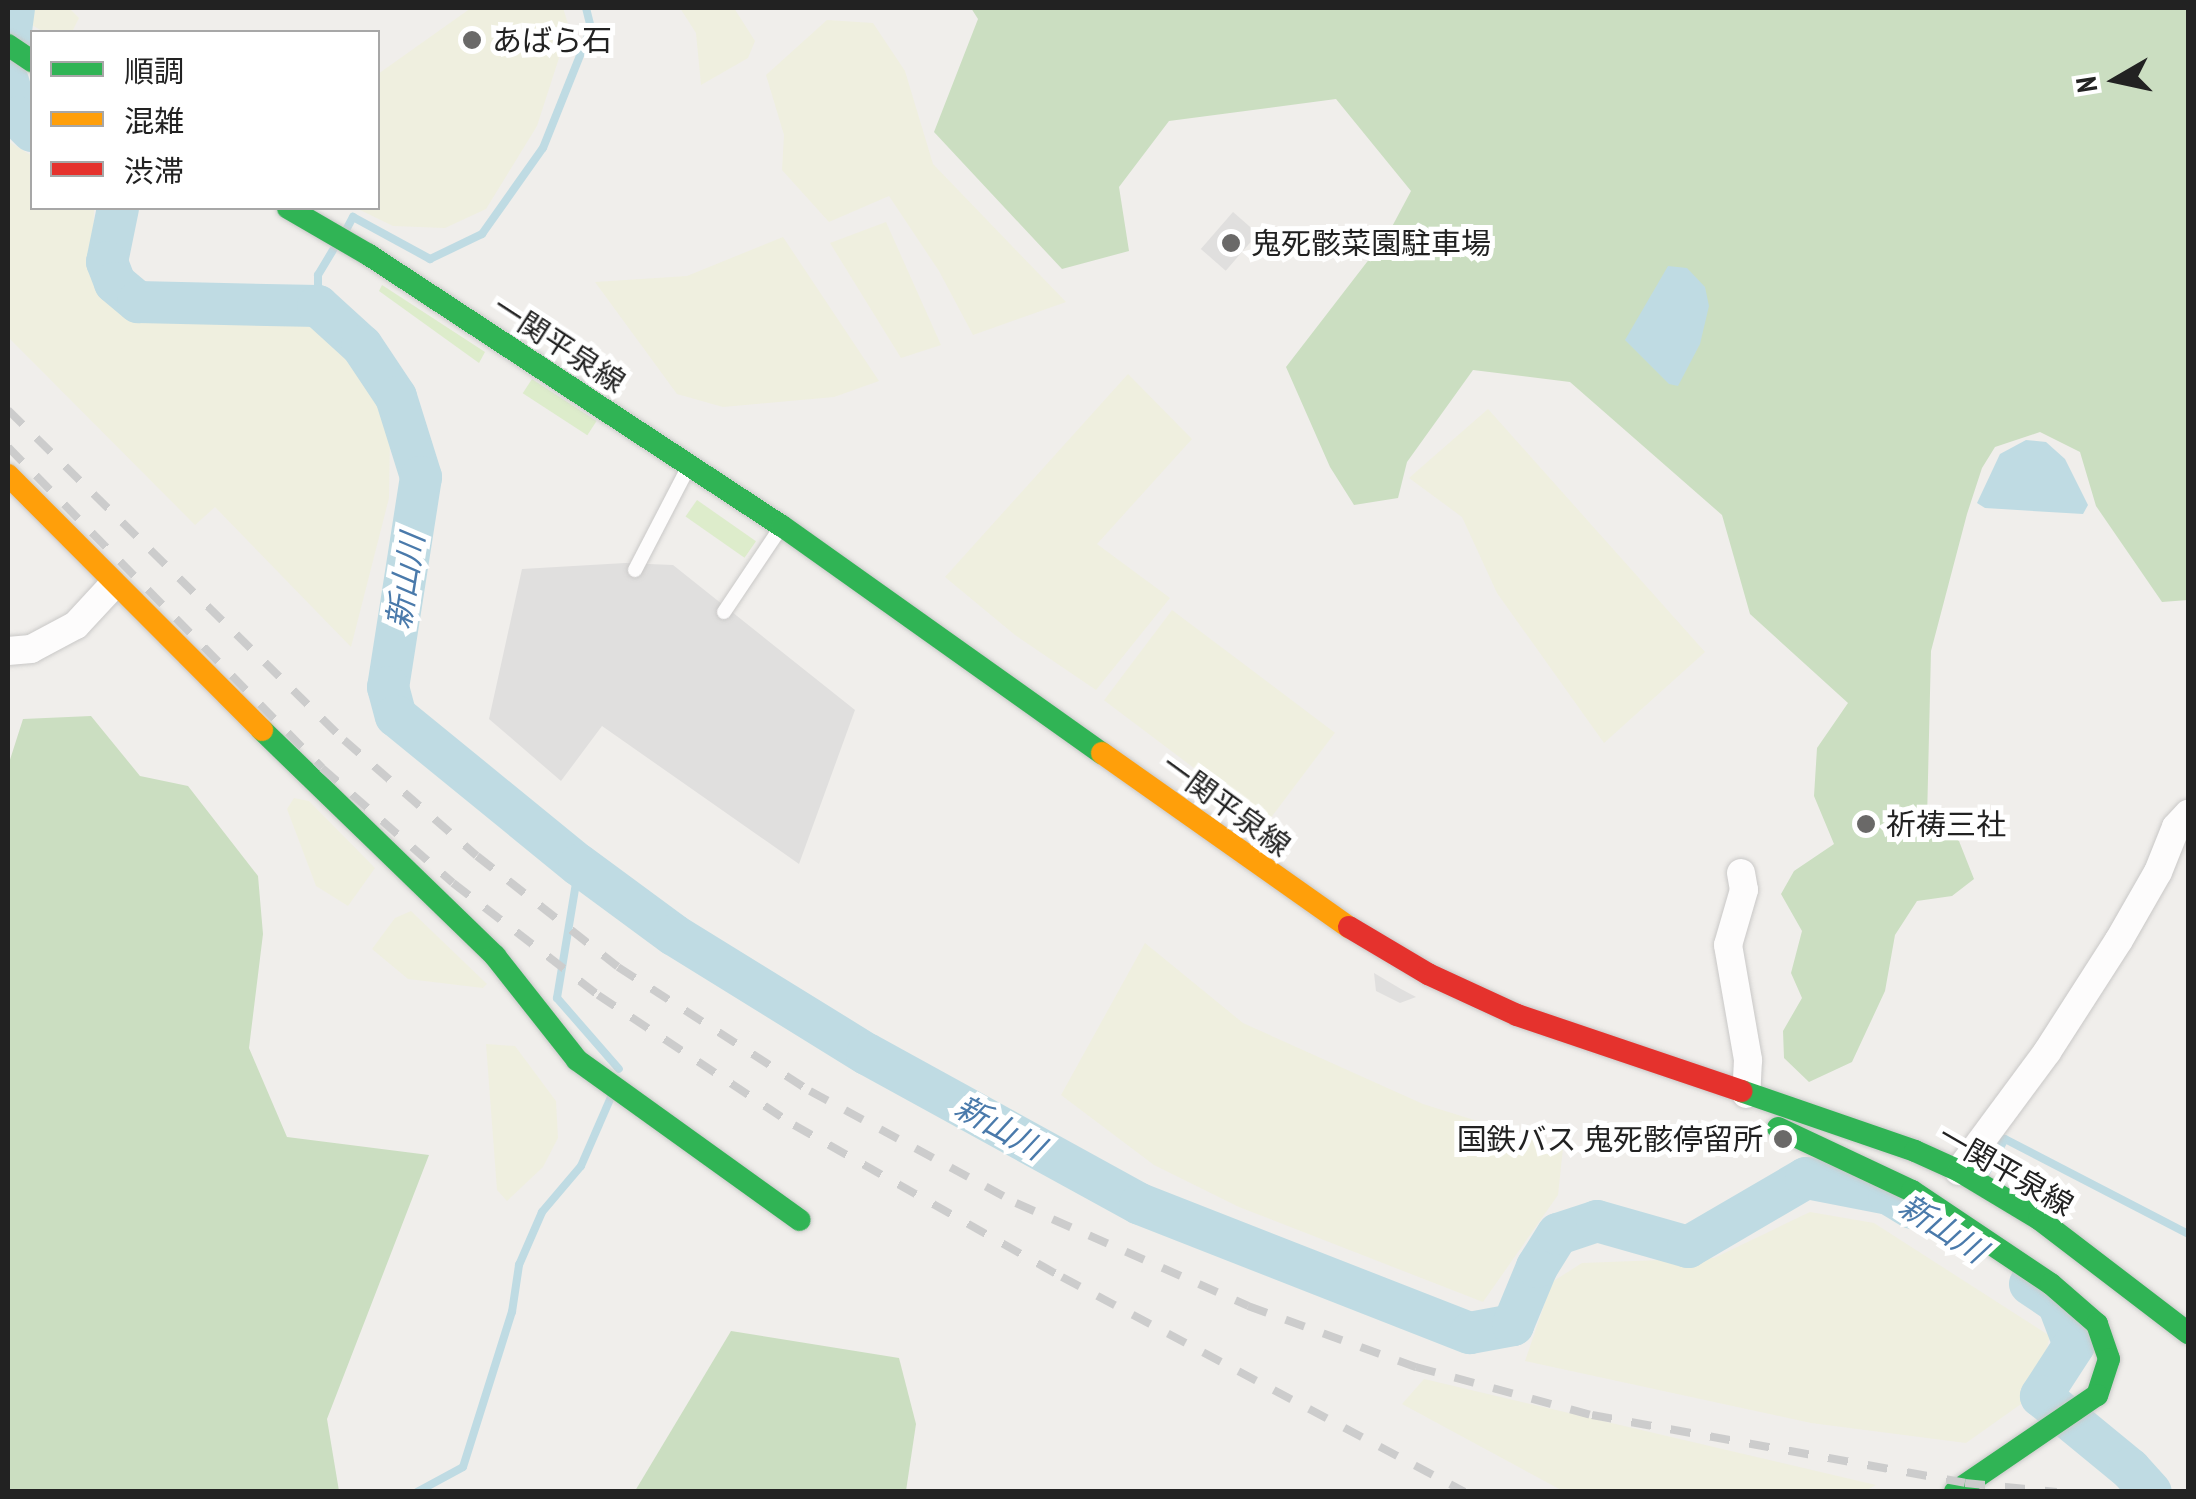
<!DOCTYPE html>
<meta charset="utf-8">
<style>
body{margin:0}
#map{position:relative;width:2196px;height:1499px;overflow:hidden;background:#f0eeeb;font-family:"PT Sans Narrow","Noto Sans JP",sans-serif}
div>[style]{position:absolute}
.farmland>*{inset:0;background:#efefdf;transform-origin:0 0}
.grass>*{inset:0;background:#ddeccb;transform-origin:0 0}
.forest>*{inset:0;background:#cbdec1}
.parking>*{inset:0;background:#e0dfde;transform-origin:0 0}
.water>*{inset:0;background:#bfdbe3}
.stream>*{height:8px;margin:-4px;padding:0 4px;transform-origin:4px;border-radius:4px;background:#bfdbe3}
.river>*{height:42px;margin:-21px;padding:0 21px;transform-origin:21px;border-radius:21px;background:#bfdbe3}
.roads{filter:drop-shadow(0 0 2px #c9c8c7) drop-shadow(0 0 2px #c9c8c7)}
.lane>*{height:14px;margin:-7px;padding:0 7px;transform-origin:7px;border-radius:7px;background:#fdfcfc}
.street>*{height:28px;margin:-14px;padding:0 14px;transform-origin:14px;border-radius:14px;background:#fdfcfc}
.fast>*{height:22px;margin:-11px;padding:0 11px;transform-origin:11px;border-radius:11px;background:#30b455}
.slow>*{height:22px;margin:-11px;padding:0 11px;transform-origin:11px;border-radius:11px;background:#ff9f0a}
.jam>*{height:22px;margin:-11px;padding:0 11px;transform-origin:11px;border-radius:11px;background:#e5322d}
.rail>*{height:8px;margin-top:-4px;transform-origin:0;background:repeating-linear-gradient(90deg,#ccc 0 20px,transparent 0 40px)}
.dots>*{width:28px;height:28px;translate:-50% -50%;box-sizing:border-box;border:5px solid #fff;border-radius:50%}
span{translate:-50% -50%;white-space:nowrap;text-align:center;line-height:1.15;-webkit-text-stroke:10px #fff;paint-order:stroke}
.poi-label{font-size:30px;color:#222}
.left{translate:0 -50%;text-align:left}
.right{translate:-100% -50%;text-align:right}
.street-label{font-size:30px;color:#222}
.water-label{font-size:32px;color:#4a7aab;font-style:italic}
.frame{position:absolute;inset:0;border:10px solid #222;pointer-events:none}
.legend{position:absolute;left:30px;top:30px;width:350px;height:180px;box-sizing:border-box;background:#fff;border:2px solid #a7a7a7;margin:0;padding:12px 18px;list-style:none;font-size:30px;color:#222}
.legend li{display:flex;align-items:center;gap:20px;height:50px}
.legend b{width:50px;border:2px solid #a7a7a7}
.north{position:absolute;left:2066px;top:30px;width:100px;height:100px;-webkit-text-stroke:8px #fff;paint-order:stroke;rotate:261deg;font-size:28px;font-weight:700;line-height:40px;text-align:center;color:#222}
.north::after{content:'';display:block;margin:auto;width:35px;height:45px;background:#222;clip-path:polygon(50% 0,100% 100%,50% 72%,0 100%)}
</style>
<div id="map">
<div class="farmland">
<div style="clip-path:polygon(24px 8px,69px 8px,79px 18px,72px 32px,44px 32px,30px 24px)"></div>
<div style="clip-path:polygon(471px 8px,563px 8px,569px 27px,537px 126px,486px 209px,445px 228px,393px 226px,356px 208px,378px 208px,378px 74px)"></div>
<div style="clip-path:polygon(680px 8px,734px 8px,755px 41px,748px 58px,701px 85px,696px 33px)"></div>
<div style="clip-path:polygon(827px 20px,873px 23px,905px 71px,933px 164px,1066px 302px,973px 335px,939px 271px,889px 196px,829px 222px,782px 170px,784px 135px,766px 75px)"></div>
<div style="clip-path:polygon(8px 141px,32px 156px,32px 208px,94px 208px,93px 255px,104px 295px,139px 317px,287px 320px,324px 328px,361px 358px,378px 386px,390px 438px,389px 498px,351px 647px,215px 507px,195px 525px,8px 337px)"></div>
<div style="clip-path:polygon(886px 222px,941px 345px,901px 358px,830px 243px)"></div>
<div style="clip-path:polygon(783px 237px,879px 381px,834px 397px,723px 407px,677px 394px,595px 282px,687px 276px)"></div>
<div style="clip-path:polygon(1128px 374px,1192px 439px,1097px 544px,1170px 598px,1096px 690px,1015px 635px,945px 577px)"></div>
<div style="clip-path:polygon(1488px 409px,1705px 652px,1604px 743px,1497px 593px,1462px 517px,1409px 478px)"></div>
<div style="left:1172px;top:610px;width:204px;height:113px;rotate:37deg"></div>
<div style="clip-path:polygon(294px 798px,309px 801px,375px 868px,348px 906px,316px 886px,287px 809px)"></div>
<div style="clip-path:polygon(411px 911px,487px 984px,483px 988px,408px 979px,372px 949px,395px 918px)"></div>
<div style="clip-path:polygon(1145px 943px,1243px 1023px,1423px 1104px,1563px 1148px,1558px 1195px,1483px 1302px,1239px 1207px,1154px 1165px,1061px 1095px)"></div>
<div style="clip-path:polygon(486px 1044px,515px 1046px,556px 1101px,558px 1138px,543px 1167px,507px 1201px,497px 1190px)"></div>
<div style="clip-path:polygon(1810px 1212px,1874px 1223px,2050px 1336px,2035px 1394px,1966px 1443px,1811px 1423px,1525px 1361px,1552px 1282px,1582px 1263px,1714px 1258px)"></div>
<div style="clip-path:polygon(1424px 1379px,1876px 1485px,1863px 1492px,1563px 1491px,1402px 1404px)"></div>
</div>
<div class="grass">
<div style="clip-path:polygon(382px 285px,485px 352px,479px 363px,379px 291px)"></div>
<div style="left:532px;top:379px;width:77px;height:17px;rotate:33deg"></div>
<div style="left:697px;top:500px;width:72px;height:20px;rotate:35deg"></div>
</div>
<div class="forest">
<div style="clip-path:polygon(971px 8px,2188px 8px,2188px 600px,2162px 602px,2096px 506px,2080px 452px,2040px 432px,1995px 447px,1982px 468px,1967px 514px,1931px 651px,1927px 820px,1959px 841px,1974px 879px,1952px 896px,1917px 901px,1895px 935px,1885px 991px,1852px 1062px,1809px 1082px,1784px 1058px,1783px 1031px,1802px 998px,1791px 973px,1802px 931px,1781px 894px,1794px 871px,1834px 844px,1814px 796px,1817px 748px,1848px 703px,1750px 614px,1722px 515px,1570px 382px,1473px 370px,1407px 462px,1398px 498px,1354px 505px,1330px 467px,1286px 367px,1387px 236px,1411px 191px,1336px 99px,1169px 121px,1119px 187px,1129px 251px,1062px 269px,934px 132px,978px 19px)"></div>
<div style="clip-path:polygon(91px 716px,140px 776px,188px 786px,258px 876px,263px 934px,249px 1048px,287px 1137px,429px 1155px,327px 1419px,339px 1491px,8px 1491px,8px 766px,23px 719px)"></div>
<div style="clip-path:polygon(731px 1331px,899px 1358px,916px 1424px,906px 1491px,635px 1491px)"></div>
</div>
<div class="parking">
<div style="left:1233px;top:212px;width:33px;height:49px;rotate:41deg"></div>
<div style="clip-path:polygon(625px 563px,673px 565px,855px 710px,799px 864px,602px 726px,561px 781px,489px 719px,522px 569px)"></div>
<div style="clip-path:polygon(1374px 973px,1401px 989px,1416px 997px,1400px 1003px,1376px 991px)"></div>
</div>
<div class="water">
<div style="clip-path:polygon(1668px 266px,1687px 268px,1705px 287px,1709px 306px,1700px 344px,1678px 386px,1669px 384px,1625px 340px)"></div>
<div style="clip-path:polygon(2026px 440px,2046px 442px,2065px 459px,2088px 505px,2083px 514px,1985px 508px,1977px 503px,2000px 454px)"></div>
</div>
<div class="stream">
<div style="left:346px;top:230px;width:15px;rotate:-62deg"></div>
<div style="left:353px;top:217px;width:88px;rotate:28.6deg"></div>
<div style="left:430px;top:259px;width:58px;rotate:-25.7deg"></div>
<div style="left:482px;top:234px;width:105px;rotate:-54.7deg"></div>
<div style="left:543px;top:148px;width:129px;rotate:-68.2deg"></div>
<div style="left:591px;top:28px;width:21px;rotate:-104deg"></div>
<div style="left:318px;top:306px;width:31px;rotate:-90deg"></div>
<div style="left:318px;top:275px;width:29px;rotate:-59deg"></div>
<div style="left:579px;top:865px;width:135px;rotate:99.4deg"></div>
<div style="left:557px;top:998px;width:94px;rotate:48.9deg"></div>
<div style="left:1986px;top:1173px;width:39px;rotate:-61deg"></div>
<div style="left:2005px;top:1139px;width:206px;rotate:27.4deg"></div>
<div style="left:417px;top:1492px;width:52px;rotate:-28.5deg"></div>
<div style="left:463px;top:1467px;width:163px;rotate:-72.5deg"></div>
<div style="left:512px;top:1312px;width:48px;rotate:-81.5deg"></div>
<div style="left:519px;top:1265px;width:58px;rotate:-66.5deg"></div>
<div style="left:542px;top:1212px;width:60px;rotate:-49.7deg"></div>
<div style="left:581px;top:1166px;width:75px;rotate:-66.5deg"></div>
</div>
<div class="river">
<div style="left:8px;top:53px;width:45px;rotate:-82.4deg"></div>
<div style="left:8px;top:81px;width:37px;rotate:74deg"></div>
<div style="left:18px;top:117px;width:20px;rotate:45deg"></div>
<div style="left:118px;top:208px;width:55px;rotate:101.5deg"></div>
<div style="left:107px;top:262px;width:22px;rotate:69deg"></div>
<div style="left:115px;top:283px;width:30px;rotate:40deg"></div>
<div style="left:138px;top:302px;width:180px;rotate:1.3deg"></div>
<div style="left:318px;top:306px;width:59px;rotate:42.3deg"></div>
<div style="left:362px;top:346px;width:61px;rotate:56.3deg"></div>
<div style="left:396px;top:397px;width:84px;rotate:72.6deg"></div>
<div style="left:421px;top:477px;width:213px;rotate:98.9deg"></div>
<div style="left:388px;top:687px;width:30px;rotate:75deg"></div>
<div style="left:396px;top:716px;width:236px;rotate:39.2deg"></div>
<div style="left:579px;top:865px;width:118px;rotate:36.4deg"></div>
<div style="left:674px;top:935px;width:227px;rotate:31.7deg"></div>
<div style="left:867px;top:1054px;width:311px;rotate:28.8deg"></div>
<div style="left:1140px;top:1204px;width:354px;rotate:21.4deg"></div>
<div style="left:1470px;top:1333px;width:44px;rotate:-10.5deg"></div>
<div style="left:1513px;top:1325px;width:63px;rotate:-67.5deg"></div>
<div style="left:1537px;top:1267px;width:39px;rotate:-58deg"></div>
<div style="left:1558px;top:1234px;width:41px;rotate:-18.4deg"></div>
<div style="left:1597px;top:1221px;width:95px;rotate:15.9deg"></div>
<div style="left:1688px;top:1247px;width:137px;rotate:-30.3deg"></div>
<div style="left:1806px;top:1178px;width:85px;rotate:10.9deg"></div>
<div style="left:1889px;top:1194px;width:27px;rotate:31deg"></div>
<div style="left:2030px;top:1284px;width:34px;rotate:34deg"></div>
<div style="left:2058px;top:1303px;width:45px;rotate:69.1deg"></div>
<div style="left:2074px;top:1345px;width:61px;rotate:122.9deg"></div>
<div style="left:2041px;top:1396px;width:115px;rotate:39.4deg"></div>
<div style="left:2130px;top:1469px;width:31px;rotate:48deg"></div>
</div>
<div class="roads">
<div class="lane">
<div style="left:635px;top:570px;width:117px;rotate:-62.6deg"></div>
<div style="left:724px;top:612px;width:99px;rotate:-56.1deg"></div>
</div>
<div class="street">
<div style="left:8px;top:651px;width:23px;rotate:-5deg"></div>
<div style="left:31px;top:649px;width:51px;rotate:-28.1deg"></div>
<div style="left:76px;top:625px;width:54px;rotate:-47.2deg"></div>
<div style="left:1741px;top:873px;width:17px;rotate:80deg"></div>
<div style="left:1744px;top:890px;width:57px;rotate:106.2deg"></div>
<div style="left:1728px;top:945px;width:117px;rotate:80.1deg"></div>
<div style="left:1748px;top:1060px;width:34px;rotate:93deg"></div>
<div style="left:1959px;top:1171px;width:148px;rotate:-53.5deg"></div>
<div style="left:2047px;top:1052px;width:133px;rotate:-57.3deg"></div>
<div style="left:2119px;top:940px;width:78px;rotate:-60.2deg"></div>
<div style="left:2158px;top:872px;width:48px;rotate:-68.2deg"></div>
<div style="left:2176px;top:827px;width:18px;rotate:-47deg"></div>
</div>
<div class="fast">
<div style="left:8px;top:45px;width:29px;rotate:34deg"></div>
<div style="left:288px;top:208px;width:94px;rotate:30.1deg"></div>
<div style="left:369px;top:255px;width:494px;rotate:33.3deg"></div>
<div style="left:782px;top:526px;width:392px;rotate:35.4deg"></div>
<div style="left:262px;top:730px;width:325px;rotate:44.1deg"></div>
<div style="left:495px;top:956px;width:132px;rotate:51.7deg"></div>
<div style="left:577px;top:1060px;width:274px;rotate:35.7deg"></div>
<div style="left:1741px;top:1091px;width:184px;rotate:19deg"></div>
<div style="left:1915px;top:1151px;width:48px;rotate:24.4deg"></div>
<div style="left:1959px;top:1171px;width:93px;rotate:31deg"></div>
<div style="left:2039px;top:1219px;width:188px;rotate:37.4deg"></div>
<div style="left:1778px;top:1128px;width:148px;rotate:25.2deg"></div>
<div style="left:1912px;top:1191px;width:167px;rotate:33.8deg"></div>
<div style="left:2051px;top:1284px;width:61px;rotate:41deg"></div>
<div style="left:2097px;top:1324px;width:37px;rotate:71deg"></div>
<div style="left:2109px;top:1359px;width:38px;rotate:108deg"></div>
<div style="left:2097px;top:1395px;width:172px;rotate:145.7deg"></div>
</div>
<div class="slow">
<div style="left:8px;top:475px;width:360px;rotate:45.1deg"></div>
<div style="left:1102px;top:753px;width:302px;rotate:35.2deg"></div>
</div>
<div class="jam">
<div style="left:1349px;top:927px;width:92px;rotate:30.7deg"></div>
<div style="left:1428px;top:974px;width:98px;rotate:24.7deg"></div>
<div style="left:1517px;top:1015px;width:237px;rotate:18.7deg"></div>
</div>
</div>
<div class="rail">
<div style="left:8px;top:410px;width:471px;rotate:44.5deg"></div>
<div style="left:344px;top:740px;width:176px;rotate:41.1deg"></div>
<div style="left:477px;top:856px;width:179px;rotate:38.2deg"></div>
<div style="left:618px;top:967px;width:229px;rotate:32.9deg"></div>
<div style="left:810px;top:1091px;width:234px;rotate:28.5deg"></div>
<div style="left:1016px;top:1203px;width:254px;rotate:23.9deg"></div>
<div style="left:1248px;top:1306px;width:179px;rotate:20deg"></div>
<div style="left:1416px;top:1367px;width:182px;rotate:15.3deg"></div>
<div style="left:1592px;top:1415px;width:379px;rotate:10.3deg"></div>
<div style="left:1965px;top:1483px;width:92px;rotate:5.6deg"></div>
<div style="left:8px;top:447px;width:449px;rotate:45.6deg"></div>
<div style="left:322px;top:768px;width:174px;rotate:41.3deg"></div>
<div style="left:453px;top:883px;width:183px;rotate:37.7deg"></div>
<div style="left:598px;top:995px;width:235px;rotate:33.6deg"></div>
<div style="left:794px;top:1125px;width:308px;rotate:29.6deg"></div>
<div style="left:1062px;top:1277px;width:456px;rotate:28.1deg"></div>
</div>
<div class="dots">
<div style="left:472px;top:40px;background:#6a6968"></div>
<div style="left:1231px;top:243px;background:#6a6968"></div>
<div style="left:1866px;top:824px;background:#6a6968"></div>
<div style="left:1783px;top:1139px;background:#6a6968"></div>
</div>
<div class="poi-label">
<span class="left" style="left:492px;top:40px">あばら石</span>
<span class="left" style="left:1251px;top:243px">鬼死骸菜園駐車場</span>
<span class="left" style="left:1886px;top:824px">祈祷三社</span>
<span class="right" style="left:1763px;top:1139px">国鉄バス 鬼死骸停留所</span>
</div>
<div class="street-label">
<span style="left:559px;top:344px;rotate:33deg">一関平泉線</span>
<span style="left:1226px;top:805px;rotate:36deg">一関平泉線</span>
<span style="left:2006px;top:1170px;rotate:30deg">一関平泉線</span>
</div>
<div class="water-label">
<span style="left:405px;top:581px;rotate:-81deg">新山川</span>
<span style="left:1000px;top:1127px;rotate:29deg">新山川</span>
<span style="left:1943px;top:1228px;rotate:33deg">新山川</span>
</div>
<div class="frame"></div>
<ul class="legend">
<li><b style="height:12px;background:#30b455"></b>順調</li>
<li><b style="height:12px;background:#ff9f0a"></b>混雑</li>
<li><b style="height:12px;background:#e5322d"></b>渋滞</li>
</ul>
<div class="north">N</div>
</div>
